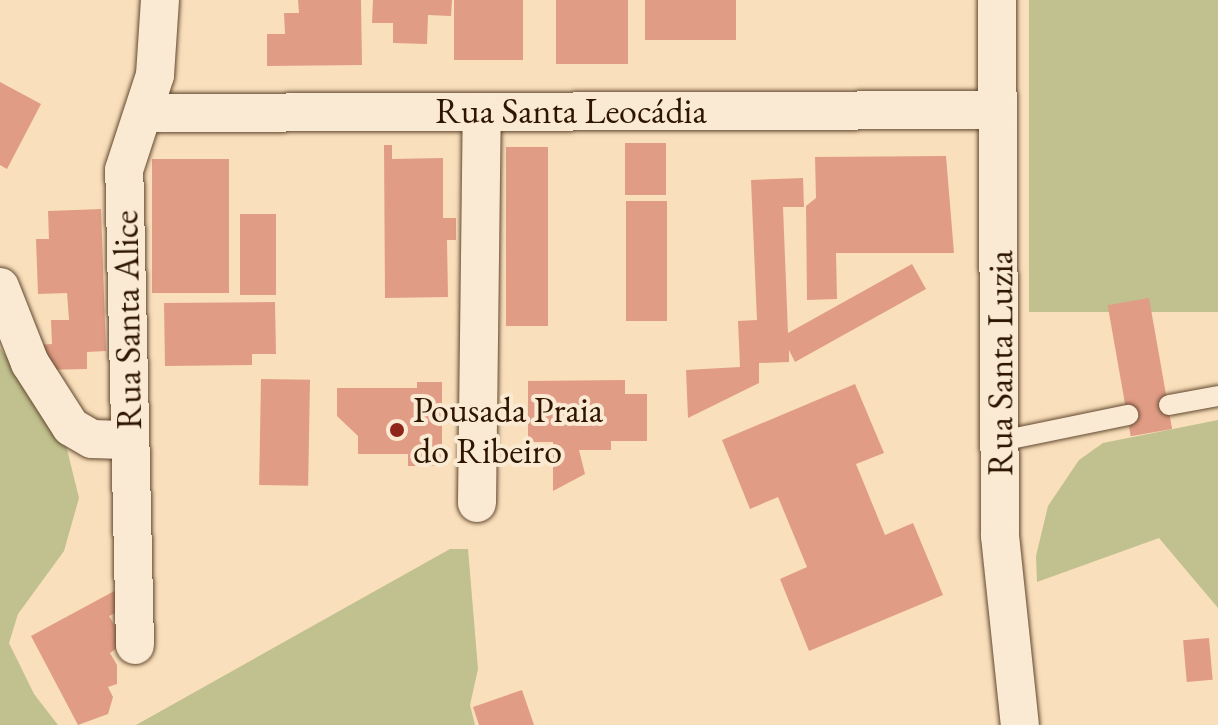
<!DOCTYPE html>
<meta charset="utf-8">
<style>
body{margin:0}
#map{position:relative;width:1218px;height:725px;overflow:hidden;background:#f9dfbb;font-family:"EB Garamond",serif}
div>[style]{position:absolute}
.green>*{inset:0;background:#c0c18e;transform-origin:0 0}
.building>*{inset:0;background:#e19c85;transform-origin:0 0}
.roads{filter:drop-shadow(0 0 2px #61482f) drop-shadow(0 0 2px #61482f)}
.service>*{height:20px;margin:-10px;padding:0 10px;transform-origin:10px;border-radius:10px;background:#fbead3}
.minor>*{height:38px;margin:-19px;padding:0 19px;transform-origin:19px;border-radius:19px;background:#fbead3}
.dots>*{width:22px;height:22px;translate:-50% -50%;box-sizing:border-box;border:4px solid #fbead3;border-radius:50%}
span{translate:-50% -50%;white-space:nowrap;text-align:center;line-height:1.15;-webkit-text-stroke:8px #fbead3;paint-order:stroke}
.street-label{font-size:36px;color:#2e1500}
.poi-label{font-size:36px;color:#2e1500}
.left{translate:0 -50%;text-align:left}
</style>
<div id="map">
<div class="green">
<div style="left:1029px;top:0;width:189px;height:312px"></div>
<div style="clip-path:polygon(0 348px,64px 437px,79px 498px,64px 551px,18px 614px,9px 643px,34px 694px,58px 725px,0 725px)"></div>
<div style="clip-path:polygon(1218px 420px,1218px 608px,1159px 538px,1037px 582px,1036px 556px,1048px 506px,1079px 460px,1103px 443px)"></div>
<div style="clip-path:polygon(450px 549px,468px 549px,478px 669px,470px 705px,475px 725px,136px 725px)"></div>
</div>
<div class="building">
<div style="clip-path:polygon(298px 0,361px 0,362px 65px,267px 66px,267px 34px,285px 34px,284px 13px,299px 13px)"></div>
<div style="clip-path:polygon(373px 0,452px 0,451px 16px,428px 15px,427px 44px,393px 43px,393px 23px,372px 23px)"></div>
<div style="left:523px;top:0;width:60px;height:69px;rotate:90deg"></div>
<div style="left:556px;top:0;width:72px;height:64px"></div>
<div style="left:645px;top:0;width:91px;height:40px"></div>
<div style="clip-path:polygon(0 82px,41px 104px,7px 169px,0 165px)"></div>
<div style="left:666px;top:143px;width:52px;height:41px;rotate:90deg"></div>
<div style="clip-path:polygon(384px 145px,392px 145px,392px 159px,443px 158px,443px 218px,456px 218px,456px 240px,447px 240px,448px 297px,385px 298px)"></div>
<div style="left:506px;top:147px;width:42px;height:179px"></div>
<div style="clip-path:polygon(946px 156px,954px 253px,836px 253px,837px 299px,807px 300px,806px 206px,816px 198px,815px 157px)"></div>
<div style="left:152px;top:159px;width:77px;height:134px"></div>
<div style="clip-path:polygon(803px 178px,804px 207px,783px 207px,788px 333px,912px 264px,926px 289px,795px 362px,789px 350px,789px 362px,759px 363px,759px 383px,688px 418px,686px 370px,740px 367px,738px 321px,757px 320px,751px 180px)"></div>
<div style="left:667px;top:201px;width:120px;height:41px;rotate:90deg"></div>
<div style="clip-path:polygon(101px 209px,106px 351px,87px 352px,87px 369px,40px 370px,40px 345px,52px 344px,51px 320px,69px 320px,67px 293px,38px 294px,36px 239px,49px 239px,48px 211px)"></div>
<div style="left:240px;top:214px;width:36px;height:81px"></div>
<div style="left:1149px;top:298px;width:133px;height:42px;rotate:80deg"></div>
<div style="clip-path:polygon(275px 302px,276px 354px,252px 354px,252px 365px,165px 366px,164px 303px)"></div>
<div style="left:261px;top:379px;width:49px;height:106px;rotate:1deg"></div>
<div style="clip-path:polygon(625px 380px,625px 394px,647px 394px,647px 441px,611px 441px,611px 450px,579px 450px,585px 474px,553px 491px,553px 442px,528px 442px,528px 381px)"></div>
<div style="clip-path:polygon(417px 382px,442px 382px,442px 466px,408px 466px,408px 454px,358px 454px,358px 436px,337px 416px,337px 388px,417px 388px)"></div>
<div style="clip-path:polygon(855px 384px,884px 453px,856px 464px,885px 535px,913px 523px,943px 595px,809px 651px,780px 579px,807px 567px,778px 497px,750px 509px,722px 440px)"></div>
<div style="clip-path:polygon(118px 589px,118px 612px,109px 616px,118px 631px,117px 648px,110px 653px,117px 665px,117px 684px,108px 687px,113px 697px,108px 714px,78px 725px,31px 636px)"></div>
<div style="left:1209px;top:638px;width:42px;height:26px;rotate:85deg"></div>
<div style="clip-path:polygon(522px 690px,534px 725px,479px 725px,473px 707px)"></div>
</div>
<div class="roads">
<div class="service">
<div style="left:1169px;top:405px;width:50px;rotate:-10.4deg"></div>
<div style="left:1001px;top:441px;width:130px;rotate:-11.6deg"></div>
</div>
<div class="minor">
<div style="left:997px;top:0;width:536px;rotate:89.68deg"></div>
<div style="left:1000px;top:536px;width:190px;rotate:84deg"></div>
<div style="left:144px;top:113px;width:854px;rotate:-0.2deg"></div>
<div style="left:0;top:287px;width:82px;rotate:68.5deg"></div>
<div style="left:30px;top:363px;width:76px;rotate:57.4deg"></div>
<div style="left:71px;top:427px;width:24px;rotate:30deg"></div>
<div style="left:92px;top:439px;width:38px;rotate:2deg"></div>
<div style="left:477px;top:503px;width:391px;rotate:-89.3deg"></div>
<div style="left:135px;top:645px;width:475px;rotate:-91.3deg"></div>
<div style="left:124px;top:170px;width:100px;rotate:-71.9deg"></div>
<div style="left:155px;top:75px;width:75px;rotate:-86.2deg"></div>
</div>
</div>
<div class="dots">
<div style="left:397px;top:430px;background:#8f2418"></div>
</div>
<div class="street-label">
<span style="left:571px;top:111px">Rua Santa Leocádia</span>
<span style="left:127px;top:320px;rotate:-91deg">Rua Santa Alice</span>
<span style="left:1000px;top:363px;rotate:-90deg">Rua Santa Luzia</span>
</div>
<div class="poi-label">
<span class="left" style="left:413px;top:430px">Pousada Praia<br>do Ribeiro</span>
</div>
</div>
